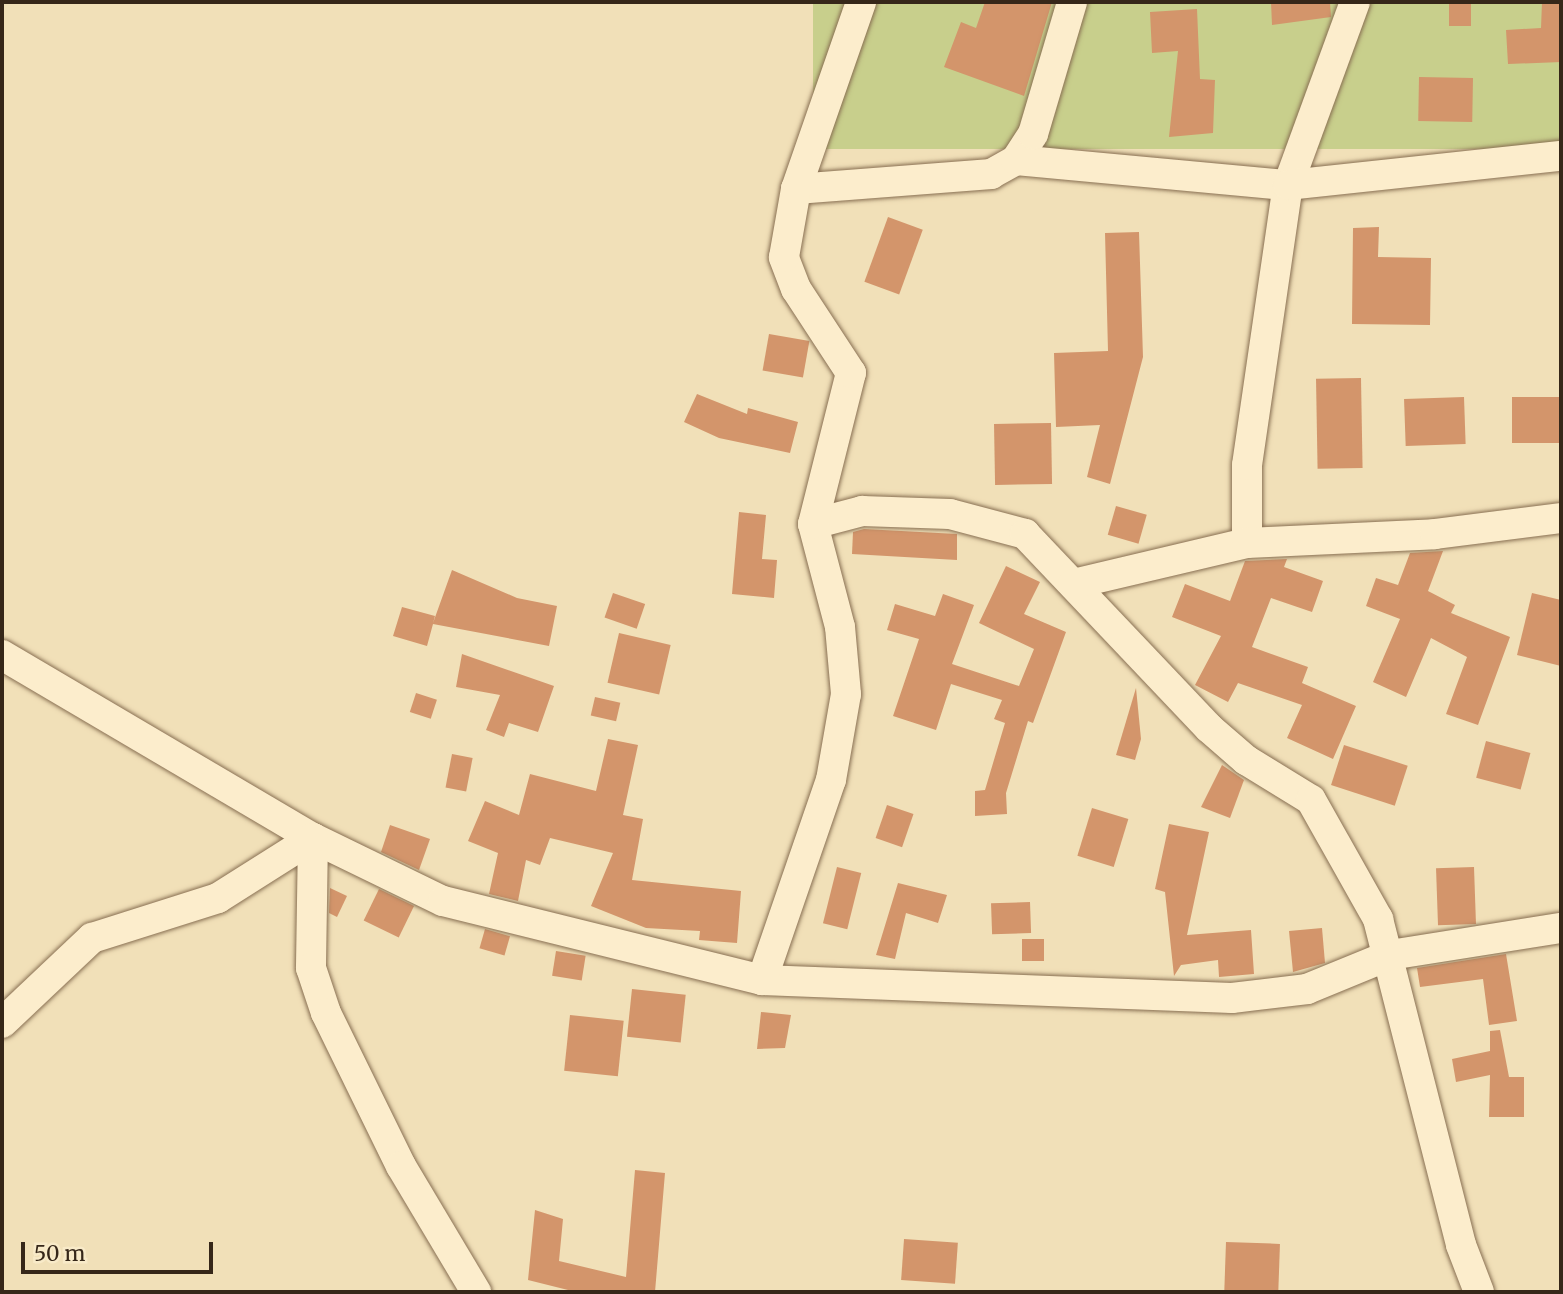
<!DOCTYPE html>
<style>
body{margin:0}
#map{position:relative;width:1563px;height:1294px;overflow:hidden;background:#f1e0b8;font-family:Merriweather,serif}
div>[style]{position:absolute}
.green>*{inset:0;background:#c8cf8c;transform-origin:0 0}
.building>*{inset:0;background:#d3956b;transform-origin:0 0}
.roads{filter:drop-shadow(0 0 2px #886f52) drop-shadow(0 0 2px #886f52)}
.street>*{height:30px;margin:-15px;padding:0 15px;transform-origin:15px;border-radius:15px;background:#fcedcc}
span{translate:-50% -50%;white-space:nowrap;text-align:center;line-height:1.15;-webkit-text-stroke:6px #f8eac8;paint-order:stroke}
.frame{position:absolute;inset:0;border:4px solid #362719;pointer-events:none}
.scale{position:absolute;left:21px;top:1242px;width:192px;height:32px;box-sizing:border-box;border:4px solid #362719;border-top:0;padding-left:9px;font-size:21px;line-height:24px;white-space:nowrap;color:#362719;-webkit-text-stroke:5px #f8eac8;paint-order:stroke}
</style>
<div id="map">
<div class="green">
<div style="left:813px;top:2px;width:748px;height:147px"></div>
</div>
<div class="building">
<div style="clip-path:polygon(985px 2px,1052px 2px,1024px 96px,944px 67px,961px 22px,976px 28px)"></div>
<div style="clip-path:polygon(1271px 2px,1330px 2px,1331px 17px,1272px 25px)"></div>
<div style="left:1449px;top:2px;width:22px;height:24px"></div>
<div style="clip-path:polygon(1542px 2px,1561px 2px,1561px 62px,1508px 64px,1506px 30px,1541px 28px)"></div>
<div style="clip-path:polygon(1197px 9px,1200px 79px,1215px 80px,1213px 133px,1169px 137px,1178px 51px,1152px 53px,1150px 12px)"></div>
<div style="left:1419px;top:77px;width:54px;height:44px;rotate:1deg"></div>
<div style="left:888px;top:217px;width:37px;height:69px;rotate:20deg"></div>
<div style="clip-path:polygon(1379px 227px,1378px 257px,1431px 258px,1430px 325px,1352px 324px,1353px 228px)"></div>
<div style="clip-path:polygon(1139px 232px,1143px 357px,1110px 484px,1087px 477px,1100px 425px,1056px 427px,1054px 353px,1108px 351px,1105px 233px)"></div>
<div style="left:769px;top:334px;width:41px;height:37px;rotate:10deg"></div>
<div style="left:1361px;top:378px;width:90px;height:45px;rotate:89deg"></div>
<div style="clip-path:polygon(697px 394px,747px 414px,748px 408px,798px 422px,790px 453px,719px 438px,684px 422px)"></div>
<div style="left:1464px;top:397px;width:47px;height:60px;rotate:88deg"></div>
<div style="left:1561px;top:397px;width:46px;height:49px;rotate:90deg"></div>
<div style="left:1051px;top:423px;width:61px;height:57px;rotate:89deg"></div>
<div style="left:1116px;top:506px;width:32px;height:30px;rotate:16deg"></div>
<div style="clip-path:polygon(739px 512px,766px 515px,762px 559px,777px 560px,774px 598px,732px 594px)"></div>
<div style="clip-path:polygon(864px 529px,957px 534px,957px 560px,852px 554px,853px 532px)"></div>
<div style="clip-path:polygon(1443px 551px,1428px 591px,1455px 605px,1451px 613px,1510px 637px,1478px 725px,1446px 714px,1467px 657px,1431px 638px,1406px 697px,1373px 682px,1400px 619px,1366px 606px,1376px 578px,1398px 585px,1410px 553px)"></div>
<div style="clip-path:polygon(1287px 559px,1284px 567px,1323px 581px,1312px 612px,1271px 598px,1252px 647px,1308px 667px,1302px 683px,1356px 706px,1333px 759px,1287px 738px,1302px 705px,1238px 683px,1228px 702px,1195px 685px,1221px 636px,1172px 617px,1185px 584px,1230px 601px,1245px 561px)"></div>
<div style="clip-path:polygon(1006px 566px,1040px 582px,1024px 614px,1066px 632px,1033px 723px,1028px 721px,1006px 793px,1007px 814px,975px 816px,975px 791px,985px 790px,1005px 723px,994px 719px,1002px 700px,951px 684px,936px 730px,893px 716px,919px 639px,887px 630px,895px 604px,935px 616px,943px 594px,974px 605px,952px 664px,1019px 686px,1034px 649px,979px 623px)"></div>
<div style="clip-path:polygon(452px 570px,517px 598px,557px 606px,549px 646px,433px 624px,427px 646px,393px 636px,402px 607px,435px 616px,433px 623px)"></div>
<div style="left:613px;top:593px;width:34px;height:26px;rotate:19deg"></div>
<div style="clip-path:polygon(1532px 593px,1561px 600px,1561px 666px,1517px 655px)"></div>
<div style="left:619px;top:633px;width:53px;height:51px;rotate:13deg"></div>
<div style="clip-path:polygon(462px 654px,554px 686px,538px 732px,509px 723px,504px 737px,486px 730px,500px 695px,456px 687px)"></div>
<div style="clip-path:polygon(1136px 688px,1141px 739px,1135px 760px,1116px 755px)"></div>
<div style="left:416px;top:693px;width:22px;height:20px;rotate:18deg"></div>
<div style="left:595px;top:697px;width:26px;height:19px;rotate:13deg"></div>
<div style="clip-path:polygon(608px 739px,638px 745px,623px 815px,643px 819px,632px 880px,741px 891px,737px 943px,699px 940px,700px 931px,646px 928px,591px 906px,613px 853px,550px 838px,540px 865px,526px 860px,518px 901px,489px 894px,498px 853px,468px 841px,485px 801px,519px 815px,530px 774px,596px 791px)"></div>
<div style="left:1486px;top:741px;width:46px;height:38px;rotate:15deg"></div>
<div style="left:1344px;top:745px;width:67px;height:42px;rotate:18deg"></div>
<div style="left:452px;top:754px;width:21px;height:34px;rotate:11deg"></div>
<div style="clip-path:polygon(1222px 765px,1244px 780px,1230px 818px,1201px 807px)"></div>
<div style="left:887px;top:805px;width:28px;height:35px;rotate:19deg"></div>
<div style="left:1092px;top:808px;width:38px;height:50px;rotate:17deg"></div>
<div style="clip-path:polygon(1169px 824px,1209px 832px,1187px 935px,1251px 930px,1254px 974px,1219px 977px,1218px 960px,1181px 965px,1174px 976px,1165px 892px,1155px 889px)"></div>
<div style="clip-path:polygon(390px 825px,430px 839px,419px 870px,381px 852px)"></div>
<div style="left:837px;top:867px;width:25px;height:58px;rotate:14deg"></div>
<div style="left:1474px;top:867px;width:57px;height:38px;rotate:88deg"></div>
<div style="clip-path:polygon(898px 883px,947px 895px,938px 923px,906px 913px,895px 959px,876px 955px)"></div>
<div style="clip-path:polygon(330px 888px,347px 896px,337px 917px,329px 913px)"></div>
<div style="left:379px;top:889px;width:39px;height:35px;rotate:26deg"></div>
<div style="left:1030px;top:902px;width:31px;height:39px;rotate:88deg"></div>
<div style="clip-path:polygon(1322px 928px,1325px 963px,1293px 972px,1289px 931px)"></div>
<div style="left:485px;top:929px;width:26px;height:20px;rotate:16deg"></div>
<div style="left:1022px;top:939px;width:22px;height:22px"></div>
<div style="left:556px;top:951px;width:30px;height:25px;rotate:9deg"></div>
<div style="clip-path:polygon(1506px 954px,1517px 1021px,1489px 1025px,1483px 979px,1420px 987px,1417px 968px)"></div>
<div style="left:632px;top:989px;width:54px;height:48px;rotate:6deg"></div>
<div style="clip-path:polygon(761px 1012px,791px 1015px,785px 1048px,757px 1049px)"></div>
<div style="left:570px;top:1015px;width:54px;height:56px;rotate:6deg"></div>
<div style="clip-path:polygon(1500px 1030px,1509px 1077px,1524px 1077px,1524px 1117px,1489px 1117px,1490px 1075px,1456px 1082px,1452px 1059px,1490px 1051px,1490px 1031px)"></div>
<div style="clip-path:polygon(635px 1170px,665px 1173px,655px 1292px,576px 1292px,528px 1280px,535px 1210px,563px 1219px,559px 1261px,626px 1277px)"></div>
<div style="left:904px;top:1239px;width:54px;height:41px;rotate:4deg"></div>
<div style="left:1226px;top:1242px;width:54px;height:50px;rotate:2deg"></div>
</div>
<div class="roads">
<div class="street">
<div style="left:1016px;top:160px;width:273px;rotate:5.3deg"></div>
<div style="left:1288px;top:185px;width:195px;rotate:-69.9deg"></div>
<div style="left:796px;top:189px;width:196px;rotate:-4.4deg"></div>
<div style="left:991px;top:174px;width:29px;rotate:-29deg"></div>
<div style="left:1016px;top:160px;width:31px;rotate:-57deg"></div>
<div style="left:1033px;top:134px;width:138px;rotate:-73.5deg"></div>
<div style="left:813px;top:524px;width:51px;rotate:-14.9deg"></div>
<div style="left:862px;top:511px;width:88px;rotate:2deg"></div>
<div style="left:950px;top:514px;width:78px;rotate:14.9deg"></div>
<div style="left:1025px;top:534px;width:267px;rotate:46.5deg"></div>
<div style="left:1209px;top:728px;width:49px;rotate:40.9deg"></div>
<div style="left:1246px;top:760px;width:76px;rotate:31.6deg"></div>
<div style="left:1311px;top:800px;width:137px;rotate:60.6deg"></div>
<div style="left:1378px;top:919px;width:336px;rotate:75.7deg"></div>
<div style="left:1461px;top:1245px;width:50px;rotate:69deg"></div>
<div style="left:1247px;top:543px;width:78px;rotate:-90deg"></div>
<div style="left:1247px;top:465px;width:283px;rotate:-81.7deg"></div>
<div style="left:1288px;top:185px;width:275px;rotate:-6.1deg"></div>
<div style="left:1073px;top:584px;width:179px;rotate:-13.3deg"></div>
<div style="left:1247px;top:543px;width:188px;rotate:-2.7deg"></div>
<div style="left:1435px;top:534px;width:127px;rotate:-7.2deg"></div>
<div style="left:2px;top:655px;width:361px;rotate:30.5deg"></div>
<div style="left:313px;top:838px;width:144px;rotate:25.9deg"></div>
<div style="left:443px;top:901px;width:329px;rotate:13.9deg"></div>
<div style="left:762px;top:980px;width:470px;rotate:2.2deg"></div>
<div style="left:1232px;top:998px;width:76px;rotate:-6.8deg"></div>
<div style="left:1307px;top:989px;width:90px;rotate:-22.3deg"></div>
<div style="left:1390px;top:955px;width:173px;rotate:-9deg"></div>
<div style="left:313px;top:838px;width:130px;rotate:90.9deg"></div>
<div style="left:311px;top:968px;width:47px;rotate:71.6deg"></div>
<div style="left:326px;top:1013px;width:170px;rotate:63.9deg"></div>
<div style="left:401px;top:1166px;width:147px;rotate:59.2deg"></div>
<div style="left:762px;top:980px;width:212px;rotate:-71deg"></div>
<div style="left:831px;top:780px;width:87px;rotate:-80.1deg"></div>
<div style="left:846px;top:694px;width:67px;rotate:-95.1deg"></div>
<div style="left:840px;top:627px;width:106px;rotate:-104.7deg"></div>
<div style="left:813px;top:524px;width:156px;rotate:-75.9deg"></div>
<div style="left:851px;top:373px;width:100px;rotate:-123.2deg"></div>
<div style="left:796px;top:289px;width:34px;rotate:-111deg"></div>
<div style="left:784px;top:257px;width:69px;rotate:-80deg"></div>
<div style="left:796px;top:189px;width:198px;rotate:-70.8deg"></div>
<div style="left:2px;top:1023px;width:124px;rotate:-43.4deg"></div>
<div style="left:92px;top:938px;width:132px;rotate:-17.6deg"></div>
<div style="left:218px;top:898px;width:112px;rotate:-32.3deg"></div>
</div>
</div>
<div class="frame"></div>
<div class="scale">50 m</div>
</div>
